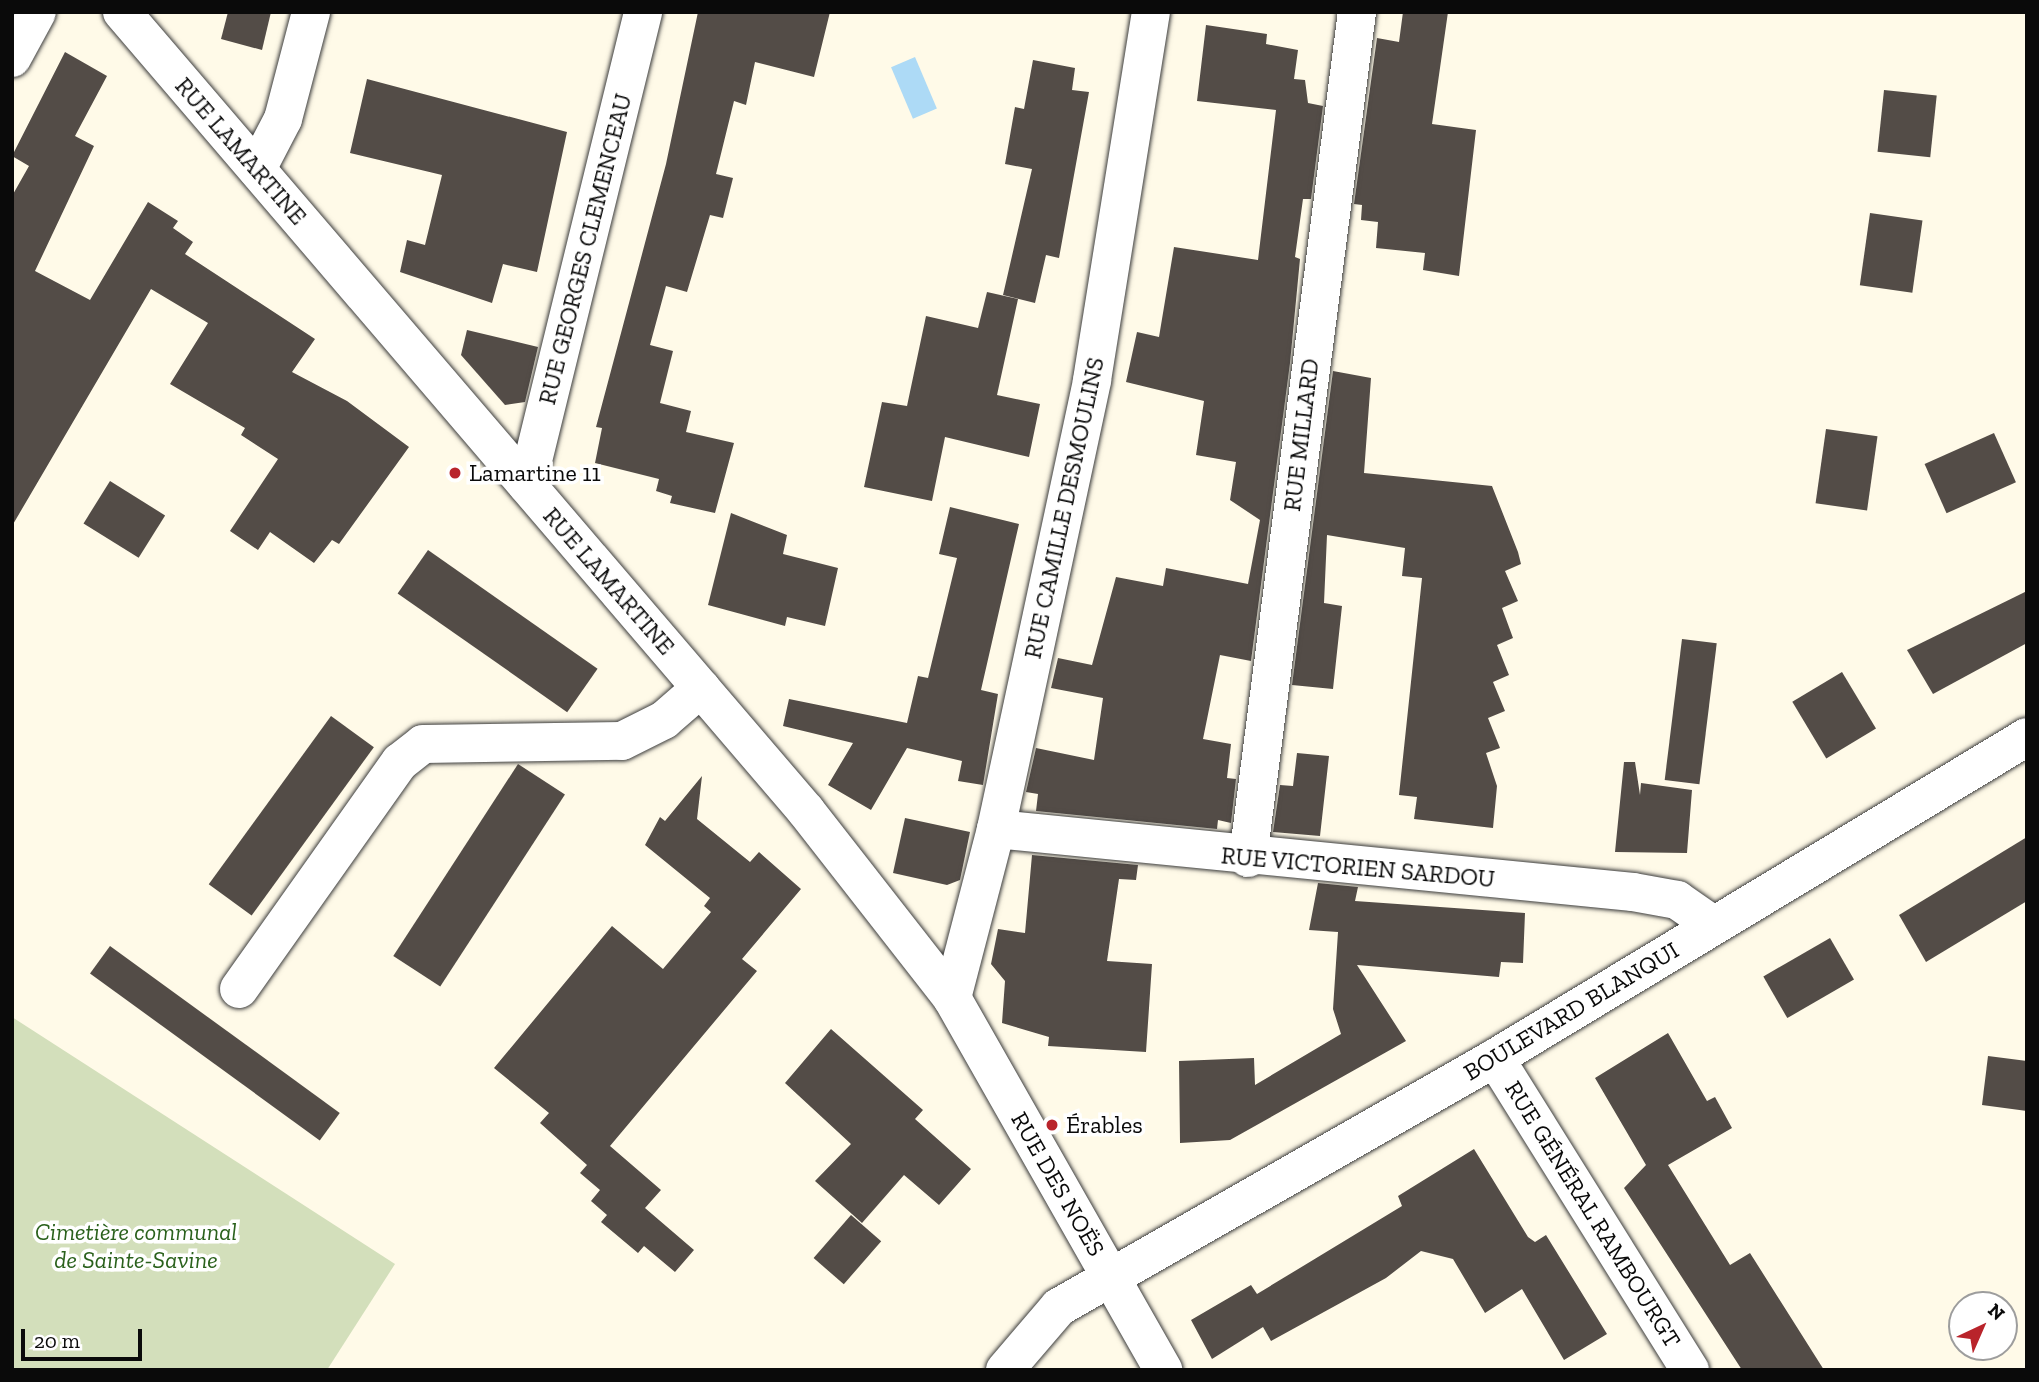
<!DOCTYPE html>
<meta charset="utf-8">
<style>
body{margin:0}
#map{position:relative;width:2039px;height:1382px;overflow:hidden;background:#fffae8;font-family:"Zilla Slab",serif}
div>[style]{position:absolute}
.cemetery>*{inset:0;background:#d3dfbb}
.water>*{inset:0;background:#addaf6;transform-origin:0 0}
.building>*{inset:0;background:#534c47;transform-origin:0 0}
.roads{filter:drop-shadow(0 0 2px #3d3d3d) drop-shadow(0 0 2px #3d3d3d)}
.minor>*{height:38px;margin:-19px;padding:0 19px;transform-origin:19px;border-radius:19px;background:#fff}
.dots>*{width:19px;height:19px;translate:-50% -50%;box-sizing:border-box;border:4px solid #fff;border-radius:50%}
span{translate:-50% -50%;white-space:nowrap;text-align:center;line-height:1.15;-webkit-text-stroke:7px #fff;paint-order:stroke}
.street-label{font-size:24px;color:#0a0a0a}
.poi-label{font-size:24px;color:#0a0a0a}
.left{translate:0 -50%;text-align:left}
.park-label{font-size:24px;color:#2a611c;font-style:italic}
.frame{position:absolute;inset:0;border:14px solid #0a0a0a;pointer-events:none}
.north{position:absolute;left:1948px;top:1291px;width:70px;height:70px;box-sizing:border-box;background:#fff;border:2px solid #9d9d9d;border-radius:50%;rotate:44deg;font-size:19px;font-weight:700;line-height:28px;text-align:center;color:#0a0a0a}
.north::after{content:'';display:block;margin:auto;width:24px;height:32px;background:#b9242b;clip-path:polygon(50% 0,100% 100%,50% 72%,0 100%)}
.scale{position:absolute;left:21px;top:1329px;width:121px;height:32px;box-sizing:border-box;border:4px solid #0a0a0a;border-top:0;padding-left:9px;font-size:21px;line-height:24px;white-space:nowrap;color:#0a0a0a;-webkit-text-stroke:5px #fff;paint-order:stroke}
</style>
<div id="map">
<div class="cemetery">
<div style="clip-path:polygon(12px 1017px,395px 1264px,327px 1370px,12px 1370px)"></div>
</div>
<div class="water">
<div style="left:915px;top:57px;width:56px;height:26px;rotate:67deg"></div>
</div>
<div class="building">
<div style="clip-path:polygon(228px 12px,271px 12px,262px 50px,221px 39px)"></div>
<div style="clip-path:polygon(698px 12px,830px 12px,814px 77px,755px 62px,746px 105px,734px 101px,716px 174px,733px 178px,723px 218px,710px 215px,687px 292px,666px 286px,650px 345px,673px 351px,660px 403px,691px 411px,686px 432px,734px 443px,715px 513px,670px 503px,672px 496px,656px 491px,659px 479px,595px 463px,602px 428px,596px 427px,666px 164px)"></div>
<div style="clip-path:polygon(1403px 12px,1448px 12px,1432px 124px,1476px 130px,1459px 276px,1423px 270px,1425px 253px,1376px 248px,1378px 222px,1361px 220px,1362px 205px,1354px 204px,1377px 38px,1399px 42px)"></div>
<div style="clip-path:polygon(1206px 25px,1267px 34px,1266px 44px,1298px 50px,1294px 79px,1305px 80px,1308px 103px,1323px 106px,1311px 199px,1303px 199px,1295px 257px,1300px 259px,1290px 363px,1251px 661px,1220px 655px,1203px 739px,1231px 744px,1227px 778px,1236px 779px,1231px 823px,1218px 820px,1217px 829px,1036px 811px,1038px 794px,1026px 792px,1036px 748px,1094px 760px,1103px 698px,1051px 688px,1058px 658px,1092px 665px,1116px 577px,1163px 586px,1166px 568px,1248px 584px,1260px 520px,1230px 500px,1236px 462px,1196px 455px,1204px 401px,1126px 382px,1137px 332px,1159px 337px,1174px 247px,1258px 260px,1276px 110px,1197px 101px)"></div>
<div style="clip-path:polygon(65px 52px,107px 76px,75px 136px,94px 146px,35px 271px,90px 300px,148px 202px,178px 221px,173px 228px,193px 242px,185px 254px,315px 339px,292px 372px,347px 401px,409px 447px,339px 544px,332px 540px,314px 563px,270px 532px,258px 550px,230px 531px,278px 459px,241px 435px,245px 428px,170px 384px,208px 323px,151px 289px,12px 526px,12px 196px,29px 166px,12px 156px)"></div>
<div style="clip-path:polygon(1033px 60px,1075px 68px,1072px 90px,1089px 92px,1059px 258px,1046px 255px,1035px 303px,1003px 295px,1032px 169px,1005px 164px,1015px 107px,1024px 109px)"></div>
<div style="clip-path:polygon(367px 79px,567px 132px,537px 272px,503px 264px,492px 303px,400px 272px,407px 240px,425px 245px,442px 175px,350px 153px)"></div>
<div style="left:1884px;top:90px;width:53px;height:62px;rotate:6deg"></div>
<div style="left:1870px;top:213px;width:53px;height:73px;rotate:8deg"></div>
<div style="clip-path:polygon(987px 292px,1018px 299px,997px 395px,1040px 404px,1029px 457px,945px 437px,932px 501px,864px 487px,882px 402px,907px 406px,926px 316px,978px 328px)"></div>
<div style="clip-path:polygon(467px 330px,538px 347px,525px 402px,505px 405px,461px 355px)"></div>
<div style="clip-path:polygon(1333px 371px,1371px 378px,1364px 473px,1492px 486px,1518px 552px,1521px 564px,1505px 571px,1518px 601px,1502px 608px,1513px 638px,1497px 645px,1509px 675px,1493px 682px,1505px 711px,1488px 718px,1500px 748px,1486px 753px,1497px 786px,1493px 828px,1414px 819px,1417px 797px,1399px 795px,1422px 578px,1402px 576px,1405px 548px,1327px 535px,1324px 603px,1342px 606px,1333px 689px,1292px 685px)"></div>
<div style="left:1826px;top:429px;width:52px;height:75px;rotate:8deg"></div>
<div style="left:1994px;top:433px;width:54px;height:76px;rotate:66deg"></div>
<div style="left:110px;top:481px;width:65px;height:50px;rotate:32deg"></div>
<div style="clip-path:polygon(950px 507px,1019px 524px,981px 690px,998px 694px,983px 785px,958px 781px,962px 761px,907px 748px,871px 810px,828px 785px,853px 743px,783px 726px,789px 699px,907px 723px,918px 676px,928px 678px,957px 558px,939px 554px)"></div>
<div style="clip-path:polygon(731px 513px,787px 535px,783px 554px,838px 568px,825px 626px,787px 617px,785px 626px,708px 605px)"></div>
<div style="left:428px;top:550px;width:207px;height:53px;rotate:35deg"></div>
<div style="clip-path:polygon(2027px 591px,2027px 643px,1933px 694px,1907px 650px)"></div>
<div style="left:1682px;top:639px;width:35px;height:142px;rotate:7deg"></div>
<div style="left:1842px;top:672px;width:66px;height:58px;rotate:59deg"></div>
<div style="left:331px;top:716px;width:53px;height:208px;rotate:36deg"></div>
<div style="clip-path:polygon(1297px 753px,1329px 756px,1320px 836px,1273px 832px,1280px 785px,1293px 786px)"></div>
<div style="clip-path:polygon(1624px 762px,1635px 762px,1640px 795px,1641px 783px,1692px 790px,1687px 853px,1615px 852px)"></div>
<div style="left:518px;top:764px;width:56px;height:229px;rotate:33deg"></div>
<div style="clip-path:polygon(702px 776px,697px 819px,750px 862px,759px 852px,801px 889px,742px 959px,757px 971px,610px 1146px,661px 1190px,645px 1208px,694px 1250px,675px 1272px,644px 1246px,638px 1253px,601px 1222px,607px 1215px,591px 1201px,600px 1190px,580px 1173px,587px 1165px,540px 1123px,549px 1113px,494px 1068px,612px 926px,663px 969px,711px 912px,704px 906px,710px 898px,645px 845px,660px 817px,665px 821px)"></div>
<div style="clip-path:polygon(905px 818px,970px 832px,960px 880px,947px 885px,893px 873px)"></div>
<div style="clip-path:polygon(2027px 837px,2027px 901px,1926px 962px,1899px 915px)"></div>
<div style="clip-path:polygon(1032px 855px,1138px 865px,1136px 880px,1119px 879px,1107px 961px,1152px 964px,1146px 1052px,1048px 1046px,1049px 1037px,1002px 1023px,1005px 981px,991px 964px,998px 929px,1025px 933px)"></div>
<div style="clip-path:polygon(1318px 883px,1358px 887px,1355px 901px,1525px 913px,1523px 963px,1501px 962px,1499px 977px,1357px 965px,1406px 1041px,1230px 1140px,1180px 1143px,1179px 1061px,1254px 1058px,1255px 1085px,1341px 1034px,1333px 1009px,1338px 932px,1309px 930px)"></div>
<div style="left:1830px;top:938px;width:48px;height:77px;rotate:60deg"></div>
<div style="left:110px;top:946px;width:284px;height:34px;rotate:36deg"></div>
<div style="clip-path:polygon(831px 1029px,923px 1110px,915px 1119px,971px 1169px,939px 1205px,904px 1175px,862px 1223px,815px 1181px,851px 1144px,785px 1083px)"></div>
<div style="clip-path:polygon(1668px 1033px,1707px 1101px,1715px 1097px,1732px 1128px,1668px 1165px,1730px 1265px,1750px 1253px,1824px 1370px,1742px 1370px,1624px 1188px,1646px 1165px,1595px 1078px)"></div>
<div style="clip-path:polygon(1988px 1056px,2027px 1061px,2027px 1111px,1982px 1105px)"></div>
<div style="clip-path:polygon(1474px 1149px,1528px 1237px,1535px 1242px,1546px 1235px,1607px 1334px,1564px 1360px,1522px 1289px,1485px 1313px,1453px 1259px,1421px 1251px,1386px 1278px,1271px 1341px,1263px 1327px,1212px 1359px,1191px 1320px,1251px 1285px,1257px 1294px,1402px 1206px,1398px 1196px)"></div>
<div style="left:851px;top:1215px;width:40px;height:57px;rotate:41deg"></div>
</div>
<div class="roads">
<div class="minor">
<div style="left:122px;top:12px;width:1052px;rotate:49.43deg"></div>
<div style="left:806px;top:811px;width:237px;rotate:52deg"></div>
<div style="left:952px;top:998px;width:428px;rotate:60.4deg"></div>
<div style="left:12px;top:58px;width:52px;rotate:-61.5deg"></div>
<div style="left:257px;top:169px;width:56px;rotate:-62.5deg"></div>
<div style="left:283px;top:119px;width:111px;rotate:-75.3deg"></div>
<div style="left:527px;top:485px;width:487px;rotate:-76.2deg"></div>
<div style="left:996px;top:829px;width:640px;rotate:5.65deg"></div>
<div style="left:1633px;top:892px;width:45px;rotate:10.3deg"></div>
<div style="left:1677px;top:900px;width:44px;rotate:34.8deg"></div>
<div style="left:1248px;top:858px;width:853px;rotate:-82.66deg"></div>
<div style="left:239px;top:989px;width:278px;rotate:-54.7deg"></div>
<div style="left:400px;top:762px;width:29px;rotate:-38deg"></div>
<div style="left:423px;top:744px;width:199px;rotate:-0.9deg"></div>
<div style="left:622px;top:741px;width:47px;rotate:-26.6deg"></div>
<div style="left:664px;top:720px;width:49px;rotate:-40.9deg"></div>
<div style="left:952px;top:998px;width:175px;rotate:-75.4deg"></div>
<div style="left:996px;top:829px;width:459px;rotate:-77.9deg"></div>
<div style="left:1092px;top:380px;width:373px;rotate:-80.9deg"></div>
<div style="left:1495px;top:1058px;width:368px;rotate:58deg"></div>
<div style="left:1005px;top:1370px;width:83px;rotate:-49.4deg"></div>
<div style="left:1059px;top:1307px;width:502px;rotate:-29.73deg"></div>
<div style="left:1495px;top:1058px;width:621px;rotate:-31.11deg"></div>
</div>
</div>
<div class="dots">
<div style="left:455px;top:473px;background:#b9242b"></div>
<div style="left:1052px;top:1125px;background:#b9242b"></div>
</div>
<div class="street-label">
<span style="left:241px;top:151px;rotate:49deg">RUE LAMARTINE</span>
<span style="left:585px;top:249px;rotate:-76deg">RUE GEORGES CLEMENCEAU</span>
<span style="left:1301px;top:435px;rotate:-83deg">RUE MILLARD</span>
<span style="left:1064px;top:508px;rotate:-78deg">RUE CAMILLE DESMOULINS</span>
<span style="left:609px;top:581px;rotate:49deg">RUE LAMARTINE</span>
<span style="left:1358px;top:867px;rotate:5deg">RUE VICTORIEN SARDOU</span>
<span style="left:1571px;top:1011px;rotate:-31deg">BOULEVARD BLANQUI</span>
<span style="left:1058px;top:1184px;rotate:60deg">RUE DES NOËS</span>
<span style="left:1593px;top:1214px;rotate:58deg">RUE GÉNÉRAL RAMBOURGT</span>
</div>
<div class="poi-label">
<span class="left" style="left:469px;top:473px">Lamartine 11</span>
<span class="left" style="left:1066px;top:1125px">Érables</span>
</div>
<div class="park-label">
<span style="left:136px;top:1246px">Cimetière communal<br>de Sainte-Savine</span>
</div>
<div class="frame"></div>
<div class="north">N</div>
<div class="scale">20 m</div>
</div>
